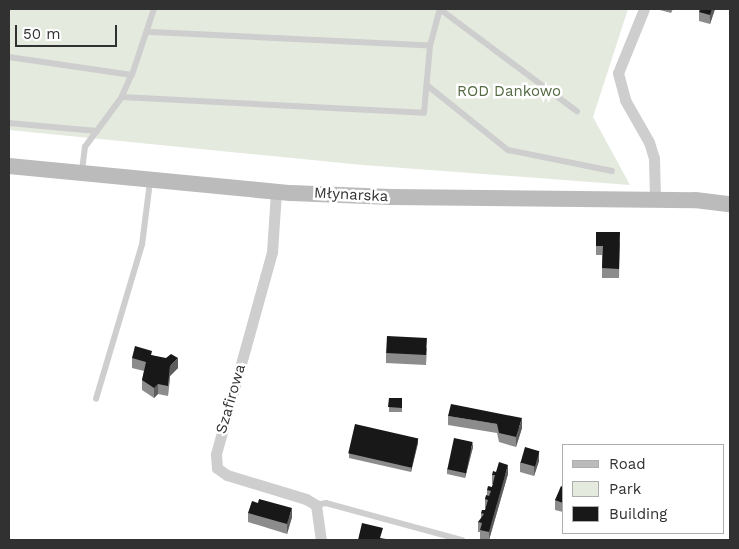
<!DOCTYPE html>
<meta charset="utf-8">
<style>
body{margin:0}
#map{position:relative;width:739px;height:549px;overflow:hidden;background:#fff;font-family:"Work Sans",sans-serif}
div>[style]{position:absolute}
.green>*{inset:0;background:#e4eade}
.lane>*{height:5.5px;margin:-2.75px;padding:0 2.75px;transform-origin:2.75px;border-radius:2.75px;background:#cecece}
.street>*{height:11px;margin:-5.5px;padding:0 5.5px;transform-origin:5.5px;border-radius:5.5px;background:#cecece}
.secondary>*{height:16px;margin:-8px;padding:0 8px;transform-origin:8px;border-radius:8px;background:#bbb}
.wall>*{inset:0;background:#8c8c8c;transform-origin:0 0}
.shaded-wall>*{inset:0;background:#5d5d5d}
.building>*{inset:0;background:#181818;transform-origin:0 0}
span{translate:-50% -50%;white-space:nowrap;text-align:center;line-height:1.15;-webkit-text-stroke:5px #fff;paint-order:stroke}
.park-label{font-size:15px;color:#546a42}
.street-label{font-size:15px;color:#313131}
.frame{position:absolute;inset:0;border:10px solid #313131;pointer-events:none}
.legend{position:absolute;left:562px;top:444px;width:162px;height:90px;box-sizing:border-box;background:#fff;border:1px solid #adadad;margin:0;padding:6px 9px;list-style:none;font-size:15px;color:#313131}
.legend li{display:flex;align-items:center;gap:10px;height:25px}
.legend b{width:25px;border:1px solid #adadad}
.scale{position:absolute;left:15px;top:25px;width:102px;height:22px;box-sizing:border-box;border:2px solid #313131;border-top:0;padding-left:6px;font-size:15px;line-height:18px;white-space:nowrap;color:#313131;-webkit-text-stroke:4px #fff;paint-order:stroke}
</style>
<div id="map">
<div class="green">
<div style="clip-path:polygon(9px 9px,628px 9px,593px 117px,630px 185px,363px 165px,9px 130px)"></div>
</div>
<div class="lane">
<div style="left:440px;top:9px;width:171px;rotate:36.7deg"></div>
<div style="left:430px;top:46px;width:38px;rotate:-75deg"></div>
<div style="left:9px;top:57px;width:124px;rotate:8.3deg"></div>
<div style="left:132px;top:75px;width:24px;rotate:114deg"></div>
<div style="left:122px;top:97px;width:302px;rotate:3deg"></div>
<div style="left:424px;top:113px;width:67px;rotate:-84.9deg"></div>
<div style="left:430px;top:46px;width:283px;rotate:-177.2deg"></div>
<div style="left:132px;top:75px;width:70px;rotate:-71.6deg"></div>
<div style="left:427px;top:85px;width:104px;rotate:38.7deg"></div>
<div style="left:508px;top:150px;width:106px;rotate:11.4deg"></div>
<div style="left:9px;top:123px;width:88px;rotate:5.2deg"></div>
<div style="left:82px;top:171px;width:24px;rotate:-83deg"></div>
<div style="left:85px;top:147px;width:62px;rotate:-53.5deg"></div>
<div style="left:96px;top:399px;width:161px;rotate:-73.4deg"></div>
<div style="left:142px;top:245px;width:64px;rotate:-82.8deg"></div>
<div style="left:316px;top:505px;width:10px;rotate:-11deg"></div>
<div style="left:326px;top:503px;width:141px;rotate:15.2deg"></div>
</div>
<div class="street">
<div style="left:644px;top:9px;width:69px;rotate:112.1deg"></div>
<div style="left:618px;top:73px;width:28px;rotate:75deg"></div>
<div style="left:625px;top:100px;width:48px;rotate:60.3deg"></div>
<div style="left:649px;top:142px;width:17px;rotate:73deg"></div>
<div style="left:654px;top:158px;width:41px;rotate:88.6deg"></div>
<div style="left:276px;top:192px;width:60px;rotate:93.8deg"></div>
<div style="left:272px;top:252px;width:210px;rotate:105.5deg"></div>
<div style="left:216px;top:454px;width:14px;rotate:86deg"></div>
<div style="left:217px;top:468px;width:12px;rotate:35deg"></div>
<div style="left:227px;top:475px;width:83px;rotate:16.9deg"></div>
<div style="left:306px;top:499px;width:12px;rotate:31deg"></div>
<div style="left:316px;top:505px;width:35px;rotate:82deg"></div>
</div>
<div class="secondary">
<div style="left:9px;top:166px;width:283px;rotate:5.5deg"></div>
<div style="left:291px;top:193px;width:100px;rotate:2.3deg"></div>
<div style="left:391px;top:197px;width:304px;rotate:0.6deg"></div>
<div style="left:695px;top:200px;width:35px;rotate:7deg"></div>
</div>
<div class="wall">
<div style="clip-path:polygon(660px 9px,673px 9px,671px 13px,660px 10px)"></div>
<div style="clip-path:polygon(715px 9px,710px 24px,699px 21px,699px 12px)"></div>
<div style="clip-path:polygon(596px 232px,620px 242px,619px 278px,602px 278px,602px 255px,596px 255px)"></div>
<div style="clip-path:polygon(427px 348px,426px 365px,386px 363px,386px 353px)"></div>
<div style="clip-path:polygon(152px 355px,178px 368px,170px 376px,168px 396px,158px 394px,154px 398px,142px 390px,142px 380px,144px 371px,132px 368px,132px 358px)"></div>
<div style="left:389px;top:398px;width:13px;height:14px"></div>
<div style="clip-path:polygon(448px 416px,522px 428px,516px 447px,499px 442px,497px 433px,448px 425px)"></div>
<div style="clip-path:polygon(418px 443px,411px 472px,349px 458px,349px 453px)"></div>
<div style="clip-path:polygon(473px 447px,465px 478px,447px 474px,447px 469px)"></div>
<div style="clip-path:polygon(539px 461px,534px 476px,520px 472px,520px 462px)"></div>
<div style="clip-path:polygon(508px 474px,489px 540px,480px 539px,480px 532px,478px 532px,478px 522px,481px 519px,481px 513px,485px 510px,486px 508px,485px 508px,485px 499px,487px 495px,487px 490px,492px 487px,493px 484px,492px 484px,492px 475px)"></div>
<div style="clip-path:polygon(563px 487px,563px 512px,555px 510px,555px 500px)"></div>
<div style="clip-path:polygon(248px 513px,292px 517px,287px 534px,248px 522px)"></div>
</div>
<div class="shaded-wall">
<div style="clip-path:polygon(712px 9px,715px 9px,710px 24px,710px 15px)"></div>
<div style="clip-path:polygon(178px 358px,178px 368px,170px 376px,168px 396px,170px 366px)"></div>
<div style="clip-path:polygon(158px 384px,158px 394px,154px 398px,154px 388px)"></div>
<div style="clip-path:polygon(522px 418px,522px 428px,516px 447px,516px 437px)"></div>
<div style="clip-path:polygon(418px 438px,418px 443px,411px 472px,411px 467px)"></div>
<div style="clip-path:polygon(473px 442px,473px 447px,465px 478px,465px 473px)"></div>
<div style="clip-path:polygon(539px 451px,539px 461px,534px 476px,534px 466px)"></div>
<div style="clip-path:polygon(508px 465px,508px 474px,489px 540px,489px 532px)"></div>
<div style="clip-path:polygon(292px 508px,292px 517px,287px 534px,287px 524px)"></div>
</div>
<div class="building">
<div style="clip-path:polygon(700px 9px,712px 9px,710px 15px,699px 12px)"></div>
<div style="clip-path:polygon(596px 232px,620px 232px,619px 269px,602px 268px,603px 246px,596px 246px)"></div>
<div style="left:387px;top:336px;width:40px;height:17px;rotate:3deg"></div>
<div style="clip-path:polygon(135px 346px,152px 351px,151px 355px,166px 358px,171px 354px,178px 358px,170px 366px,168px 386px,158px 384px,154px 388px,142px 380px,146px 362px,132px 358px)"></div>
<div style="clip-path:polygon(389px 398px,402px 398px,402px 408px,388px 407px)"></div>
<div style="clip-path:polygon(451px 404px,522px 418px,516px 437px,499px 433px,497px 424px,448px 416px)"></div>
<div style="left:355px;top:424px;width:65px;height:30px;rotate:13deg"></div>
<div style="left:454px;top:438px;width:19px;height:32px;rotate:12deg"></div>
<div style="left:525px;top:447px;width:15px;height:16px;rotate:16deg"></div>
<div style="clip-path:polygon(499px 462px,508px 465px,489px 532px,480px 530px,482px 523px,478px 522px,484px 514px,481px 513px,482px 510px,485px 510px,488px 500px,485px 499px,486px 495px,489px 496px,491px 491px,487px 490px,488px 486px,492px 487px,495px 475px,492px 475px,493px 471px,496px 472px)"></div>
<div style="clip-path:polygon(561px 486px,563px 487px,563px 503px,555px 500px)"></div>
<div style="clip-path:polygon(259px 499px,292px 508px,287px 524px,248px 513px,252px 501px,258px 503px)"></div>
<div style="clip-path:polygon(362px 523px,383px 528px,380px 538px,392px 540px,358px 540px)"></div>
</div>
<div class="park-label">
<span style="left:509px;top:92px">ROD Dankowo</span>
</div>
<div class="street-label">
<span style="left:351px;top:195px;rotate:3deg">Młynarska</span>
<span style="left:231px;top:399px;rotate:-74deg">Szafirowa</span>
</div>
<div class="frame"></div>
<ul class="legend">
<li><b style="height:6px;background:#bbb"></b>Road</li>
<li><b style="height:14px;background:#e4eade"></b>Park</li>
<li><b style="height:14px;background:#181818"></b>Building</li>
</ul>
<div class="scale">50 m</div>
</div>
